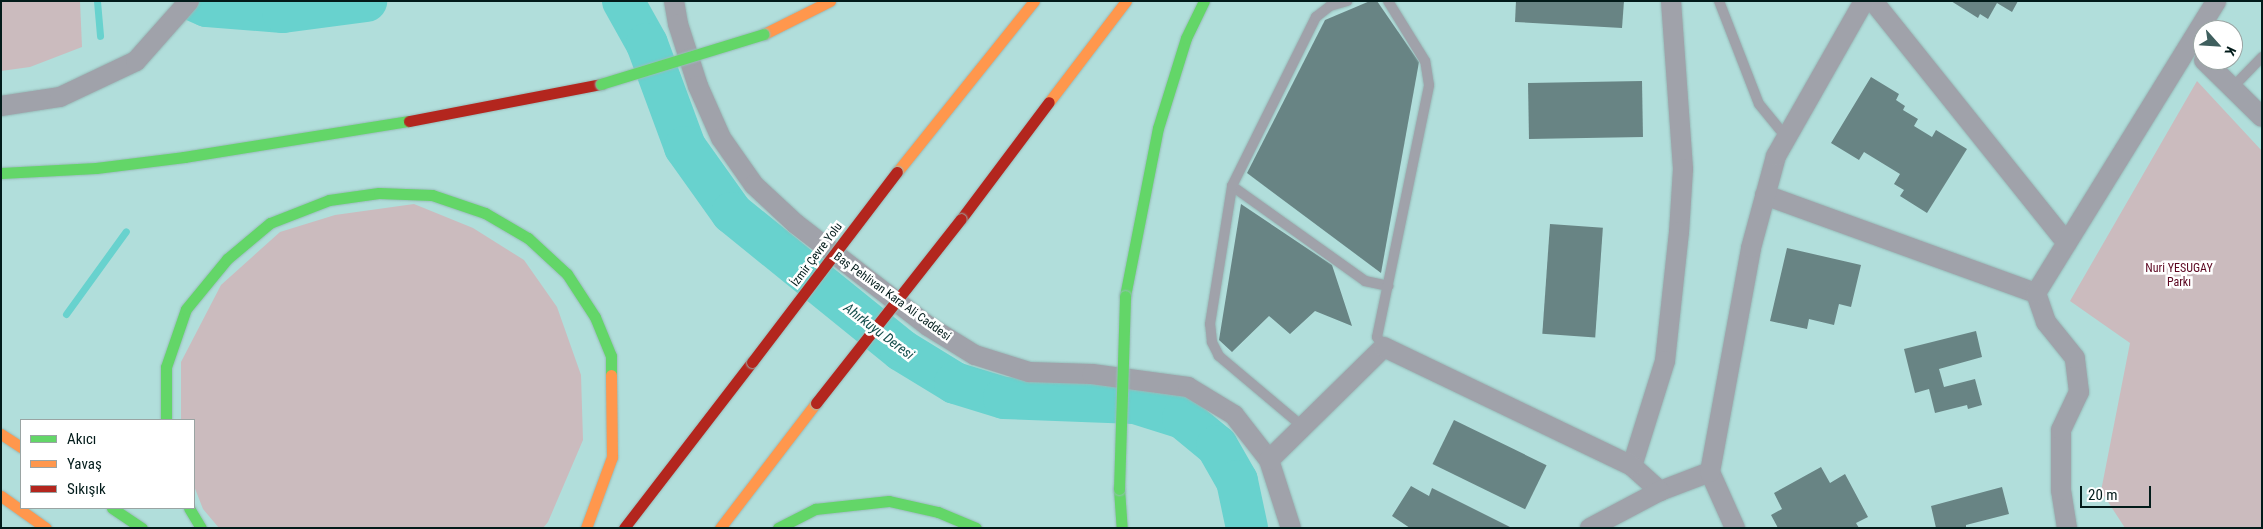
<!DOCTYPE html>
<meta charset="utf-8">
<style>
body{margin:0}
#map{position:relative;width:2263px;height:529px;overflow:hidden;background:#b1dedb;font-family:"Roboto Condensed",sans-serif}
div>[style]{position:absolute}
.green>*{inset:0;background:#cbbbbe}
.stream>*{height:7px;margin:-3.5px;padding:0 3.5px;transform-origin:3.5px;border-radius:3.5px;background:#68d2ce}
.river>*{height:42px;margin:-21px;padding:0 21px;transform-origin:21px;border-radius:21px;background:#68d2ce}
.building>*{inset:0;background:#688484;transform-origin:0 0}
.roads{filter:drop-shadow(0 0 1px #98bbb9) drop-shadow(0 0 1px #98bbb9)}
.lane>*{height:10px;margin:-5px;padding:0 5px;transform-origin:5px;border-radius:5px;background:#a0a2aa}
.street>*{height:20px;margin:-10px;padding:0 10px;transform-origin:10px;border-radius:10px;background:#a0a2aa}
.fast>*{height:11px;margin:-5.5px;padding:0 5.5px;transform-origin:5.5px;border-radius:5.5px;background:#63d668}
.slow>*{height:11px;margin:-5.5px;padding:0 5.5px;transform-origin:5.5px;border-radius:5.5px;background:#ff974d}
.jam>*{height:11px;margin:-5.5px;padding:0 5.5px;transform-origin:5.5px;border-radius:5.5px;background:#b3261e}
.bridges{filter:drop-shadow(0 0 1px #98bbb9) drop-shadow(0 0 1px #98bbb9)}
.fast-bridge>*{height:11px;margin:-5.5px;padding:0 5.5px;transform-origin:5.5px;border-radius:5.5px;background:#63d668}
.jam-bridge>*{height:11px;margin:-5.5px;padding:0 5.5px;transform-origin:5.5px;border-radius:5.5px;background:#b3261e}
span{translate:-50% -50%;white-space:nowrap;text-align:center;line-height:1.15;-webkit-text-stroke:5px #fff;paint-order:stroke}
.street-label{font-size:12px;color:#021b1a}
.park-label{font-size:12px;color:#5c0721}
.water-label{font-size:14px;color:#154e4c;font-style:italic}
.frame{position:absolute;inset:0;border:2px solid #021b1a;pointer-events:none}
.legend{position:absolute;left:20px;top:419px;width:175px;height:90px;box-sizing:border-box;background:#fff;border:1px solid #9aa4a3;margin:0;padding:6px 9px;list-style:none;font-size:15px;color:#021b1a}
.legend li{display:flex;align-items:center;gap:10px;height:25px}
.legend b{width:25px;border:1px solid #9aa4a3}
.north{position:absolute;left:2193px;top:20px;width:50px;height:50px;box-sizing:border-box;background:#fff;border:1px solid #9aa4a3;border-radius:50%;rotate:116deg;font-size:14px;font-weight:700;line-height:20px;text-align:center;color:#021b1a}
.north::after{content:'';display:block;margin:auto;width:18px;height:22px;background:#3f5f5e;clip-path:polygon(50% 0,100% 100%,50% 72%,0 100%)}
.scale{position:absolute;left:2080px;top:486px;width:71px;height:22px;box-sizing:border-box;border:2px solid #021b1a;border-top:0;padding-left:6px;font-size:15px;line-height:18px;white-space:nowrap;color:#021b1a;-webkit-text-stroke:4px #fff;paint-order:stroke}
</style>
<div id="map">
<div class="green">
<div style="clip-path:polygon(1px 1px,80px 1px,82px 47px,30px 67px,1px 71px)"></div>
<div style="clip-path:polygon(2197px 81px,2262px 151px,2262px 528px,2125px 528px,2101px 491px,2130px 343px,2070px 301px)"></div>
<div style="clip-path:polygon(414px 204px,473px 228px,524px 260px,557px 307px,581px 375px,583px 440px,548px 522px,543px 528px,219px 528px,203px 509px,194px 486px,194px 420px,181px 420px,181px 362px,221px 285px,280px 232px,335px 215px)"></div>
</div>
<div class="stream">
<div style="left:97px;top:1px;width:35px;rotate:85deg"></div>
<div style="left:66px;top:314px;width:102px;rotate:-54.1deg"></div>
</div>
<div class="river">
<div style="left:195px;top:1px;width:13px;rotate:23deg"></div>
<div style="left:207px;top:6px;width:76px;rotate:4.5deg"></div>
<div style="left:283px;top:12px;width:84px;rotate:-7.5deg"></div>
<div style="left:623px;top:1px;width:49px;rotate:60.8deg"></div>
<div style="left:647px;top:44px;width:110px;rotate:69.7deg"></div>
<div style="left:685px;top:147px;width:81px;rotate:54.5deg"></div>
<div style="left:732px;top:213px;width:218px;rotate:39deg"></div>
<div style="left:901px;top:350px;width:63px;rotate:31.4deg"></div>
<div style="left:955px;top:383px;width:51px;rotate:17deg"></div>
<div style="left:1004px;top:398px;width:131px;rotate:2.2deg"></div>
<div style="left:1135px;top:403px;width:50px;rotate:17.4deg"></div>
<div style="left:1183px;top:418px;width:44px;rotate:39.5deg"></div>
<div style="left:1217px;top:446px;width:40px;rotate:60.3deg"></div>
<div style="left:1237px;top:481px;width:48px;rotate:78deg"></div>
</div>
<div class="building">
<div style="clip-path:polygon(1370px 1px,1377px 1px,1419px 62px,1381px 273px,1247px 173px,1325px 20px)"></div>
<div style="clip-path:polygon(1516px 1px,1624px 1px,1622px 28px,1515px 22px)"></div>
<div style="clip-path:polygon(1951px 1px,2018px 1px,2012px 12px,1997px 3px,1988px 19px,1980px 14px,1978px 18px)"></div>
<div style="clip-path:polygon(1871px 77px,1899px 94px,1896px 100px,1905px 106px,1903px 110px,1918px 119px,1914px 126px,1932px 137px,1936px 130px,1967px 149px,1927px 213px,1900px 196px,1904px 190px,1894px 184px,1900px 174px,1864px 152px,1859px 160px,1831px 143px)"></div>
<div style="left:1642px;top:81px;width:56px;height:114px;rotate:89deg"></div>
<div style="clip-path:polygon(1241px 204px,1332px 265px,1352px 326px,1315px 311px,1290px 334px,1269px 316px,1232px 352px,1219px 340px)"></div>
<div style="left:1550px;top:224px;width:53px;height:110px;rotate:4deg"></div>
<div style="clip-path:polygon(1787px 248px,1861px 265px,1851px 307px,1839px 304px,1834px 325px,1809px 319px,1807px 329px,1770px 321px)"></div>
<div style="clip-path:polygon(1976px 331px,1982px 357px,1939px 369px,1944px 387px,1975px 379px,1982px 405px,1968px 409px,1967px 405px,1935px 413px,1929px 389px,1915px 393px,1904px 349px)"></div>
<div style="left:1454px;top:420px;width:103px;height:49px;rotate:26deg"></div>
<div style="clip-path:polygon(1821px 467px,1830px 483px,1845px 474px,1868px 517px,1856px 523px,1859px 528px,1778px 528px,1771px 515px,1782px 509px,1774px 493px)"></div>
<div style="clip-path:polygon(1411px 486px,1429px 496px,1432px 488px,1512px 528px,1410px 528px,1392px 516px)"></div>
<div style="clip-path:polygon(2002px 487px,2009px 514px,1966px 525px,1966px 528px,1936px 528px,1931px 506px)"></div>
</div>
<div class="roads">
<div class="lane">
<div style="left:1719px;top:1px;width:110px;rotate:68.8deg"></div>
<div style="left:1759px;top:104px;width:43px;rotate:50.7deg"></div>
<div style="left:2232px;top:88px;width:43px;rotate:-45.9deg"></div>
<div style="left:1232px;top:186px;width:163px;rotate:35.5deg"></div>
<div style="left:1365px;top:281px;width:24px;rotate:12deg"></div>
<div style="left:1384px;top:347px;width:12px;rotate:-125deg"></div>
<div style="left:1377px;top:337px;width:257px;rotate:-78.3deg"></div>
<div style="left:1429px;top:85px;width:24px;rotate:-99deg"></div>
<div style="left:1425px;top:61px;width:70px;rotate:-121.7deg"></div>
<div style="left:1302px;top:426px;width:109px;rotate:-139.9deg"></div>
<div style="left:1219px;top:356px;width:16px;rotate:-117deg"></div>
<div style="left:1212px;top:342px;width:18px;rotate:-96deg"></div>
<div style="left:1210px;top:324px;width:140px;rotate:-80.9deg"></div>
<div style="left:1232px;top:186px;width:189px;rotate:-63.6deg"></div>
<div style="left:1316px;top:17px;width:18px;rotate:-38deg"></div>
<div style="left:1330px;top:6px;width:18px;rotate:-16deg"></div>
</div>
<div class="street">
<div style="left:674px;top:1px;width:23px;rotate:80deg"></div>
<div style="left:678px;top:24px;width:65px;rotate:72.1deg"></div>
<div style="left:698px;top:86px;width:57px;rotate:66.1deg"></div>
<div style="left:721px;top:138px;width:57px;rotate:54.9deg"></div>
<div style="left:754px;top:185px;width:57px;rotate:42.9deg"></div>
<div style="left:796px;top:224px;width:167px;rotate:37.7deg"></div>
<div style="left:928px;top:326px;width:55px;rotate:31.7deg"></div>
<div style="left:975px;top:355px;width:57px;rotate:17.5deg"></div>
<div style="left:1029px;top:372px;width:63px;rotate:1.8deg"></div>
<div style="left:1092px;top:374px;width:97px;rotate:7.7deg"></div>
<div style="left:1188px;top:387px;width:54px;rotate:31.3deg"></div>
<div style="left:1234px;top:415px;width:57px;rotate:52.1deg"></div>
<div style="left:1269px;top:460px;width:71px;rotate:72.1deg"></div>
<div style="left:1671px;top:1px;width:168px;rotate:85.9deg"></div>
<div style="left:1683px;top:169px;width:63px;rotate:93.6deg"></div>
<div style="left:1679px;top:232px;width:130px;rotate:96.2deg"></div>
<div style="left:1665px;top:361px;width:110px;rotate:107.4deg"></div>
<div style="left:1632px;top:466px;width:38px;rotate:42deg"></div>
<div style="left:1660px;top:491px;width:53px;rotate:-20.8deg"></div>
<div style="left:1873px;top:1px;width:310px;rotate:51.3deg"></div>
<div style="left:2204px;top:60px;width:81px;rotate:44.5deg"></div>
<div style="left:1px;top:106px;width:60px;rotate:-8.7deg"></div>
<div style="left:60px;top:97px;width:84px;rotate:-25.3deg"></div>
<div style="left:136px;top:61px;width:80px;rotate:-48.5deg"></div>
<div style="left:1765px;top:195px;width:288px;rotate:19.9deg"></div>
<div style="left:1269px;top:460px;width:161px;rotate:-44.5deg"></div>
<div style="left:1384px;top:347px;width:275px;rotate:25.6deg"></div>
<div style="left:1590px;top:528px;width:79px;rotate:-27.9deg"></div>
<div style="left:1735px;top:528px;width:61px;rotate:-114.1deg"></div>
<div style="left:1710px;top:472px;width:228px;rotate:-79.6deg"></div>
<div style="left:1751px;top:248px;width:95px;rotate:-74.8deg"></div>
<div style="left:1776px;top:156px;width:178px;rotate:-60.4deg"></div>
<div style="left:2067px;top:528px;width:38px;rotate:-99deg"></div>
<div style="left:2061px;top:490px;width:60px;rotate:-90deg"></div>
<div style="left:2061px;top:430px;width:42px;rotate:-64.7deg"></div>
<div style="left:2079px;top:392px;width:34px;rotate:-97deg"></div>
<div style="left:2075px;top:358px;width:46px;rotate:-128.9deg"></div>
<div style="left:2046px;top:322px;width:31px;rotate:-109deg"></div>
<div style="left:2036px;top:293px;width:343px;rotate:-58.3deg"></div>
</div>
<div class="fast">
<div style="left:1px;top:173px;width:95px;rotate:-3deg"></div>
<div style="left:96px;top:168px;width:89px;rotate:-7.1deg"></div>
<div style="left:184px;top:157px;width:228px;rotate:-9.1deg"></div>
<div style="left:1125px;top:296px;width:171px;rotate:-78.9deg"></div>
<div style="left:1158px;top:128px;width:94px;rotate:-72.7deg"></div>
<div style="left:1186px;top:38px;width:41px;rotate:-64.1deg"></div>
<div style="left:166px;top:420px;width:53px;rotate:-90deg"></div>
<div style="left:166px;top:367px;width:61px;rotate:-71deg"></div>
<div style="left:186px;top:309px;width:65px;rotate:-50.6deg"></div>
<div style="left:227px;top:259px;width:56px;rotate:-39.9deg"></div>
<div style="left:270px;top:223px;width:63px;rotate:-21.3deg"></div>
<div style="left:329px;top:200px;width:50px;rotate:-8deg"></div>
<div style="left:379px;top:193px;width:53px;rotate:2.2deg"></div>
<div style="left:432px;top:195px;width:56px;rotate:18.8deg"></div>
<div style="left:485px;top:213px;width:50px;rotate:30.2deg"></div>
<div style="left:528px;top:238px;width:53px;rotate:42.7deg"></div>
<div style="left:567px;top:274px;width:51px;rotate:56.9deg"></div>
<div style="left:595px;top:317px;width:42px;rotate:67.7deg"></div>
<div style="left:611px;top:356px;width:19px;rotate:90deg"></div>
<div style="left:1119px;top:489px;width:39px;rotate:86deg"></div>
<div style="left:112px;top:508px;width:36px;rotate:34deg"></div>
<div style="left:189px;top:508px;width:23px;rotate:59deg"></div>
<div style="left:778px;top:528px;width:42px;rotate:-27.2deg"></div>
<div style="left:815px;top:509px;width:74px;rotate:-6.2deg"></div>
<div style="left:889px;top:501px;width:50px;rotate:12.7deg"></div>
<div style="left:938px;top:512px;width:41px;rotate:22.8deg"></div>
</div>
<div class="slow">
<div style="left:764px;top:34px;width:74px;rotate:-26.6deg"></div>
<div style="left:1049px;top:102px;width:127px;rotate:-52.7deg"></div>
<div style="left:897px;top:172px;width:219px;rotate:-51.3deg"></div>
<div style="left:1px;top:434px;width:24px;rotate:33deg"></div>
<div style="left:1px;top:496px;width:55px;rotate:35.4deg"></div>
<div style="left:586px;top:528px;width:76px;rotate:-69.9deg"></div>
<div style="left:612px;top:457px;width:82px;rotate:-90.7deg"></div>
<div style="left:720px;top:528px;width:158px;rotate:-52.5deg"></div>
</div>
<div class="jam">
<div style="left:409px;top:121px;width:196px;rotate:-10.9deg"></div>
<div style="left:961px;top:219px;width:146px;rotate:-53.1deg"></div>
<div style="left:624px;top:528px;width:210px;rotate:-52.4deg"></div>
</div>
</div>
<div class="bridges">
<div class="fast-bridge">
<div style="left:601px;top:84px;width:170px;rotate:-17.1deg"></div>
<div style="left:1119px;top:489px;width:193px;rotate:-88.2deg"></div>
</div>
<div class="jam-bridge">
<div style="left:752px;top:362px;width:239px;rotate:-52.7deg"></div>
<div style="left:816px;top:403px;width:234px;rotate:-51.8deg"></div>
</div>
</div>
<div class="street-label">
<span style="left:817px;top:255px;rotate:-53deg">İzmir Çevre Yolu</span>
<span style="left:892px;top:297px;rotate:36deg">Baş Pehlivan Kara Ali Caddesi</span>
</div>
<div class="park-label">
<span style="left:2179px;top:276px">Nuri YESUGAY<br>Parkı</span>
</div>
<div class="water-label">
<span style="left:879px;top:331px;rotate:37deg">Ahırkuyu Deresi</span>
</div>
<div class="frame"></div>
<ul class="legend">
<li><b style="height:6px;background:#63d668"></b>Akıcı</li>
<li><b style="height:6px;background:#ff974d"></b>Yavaş</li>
<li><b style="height:6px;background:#b3261e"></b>Sıkışık</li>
</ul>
<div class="north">K</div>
<div class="scale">20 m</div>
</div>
